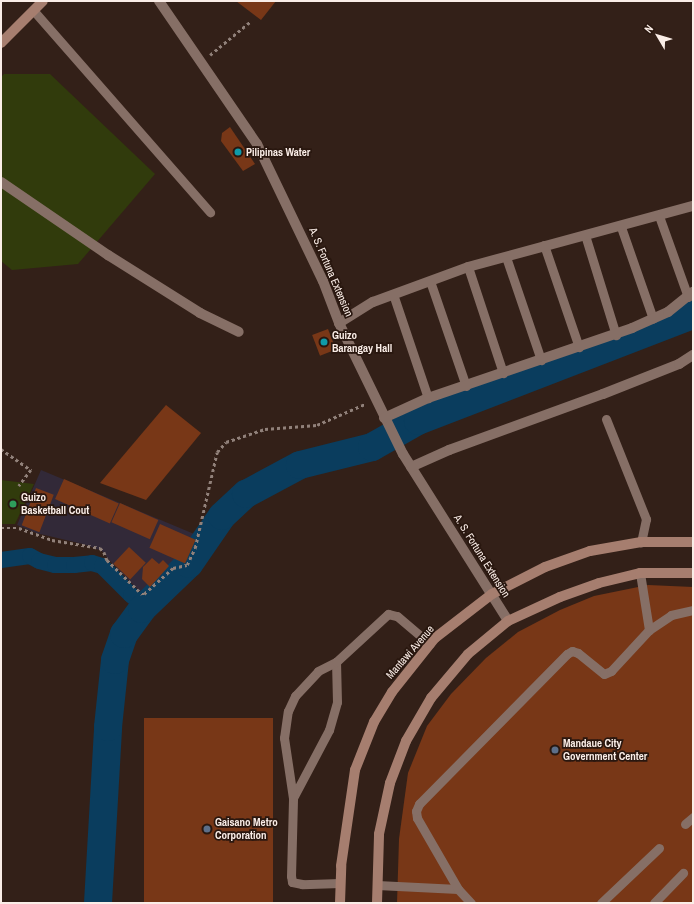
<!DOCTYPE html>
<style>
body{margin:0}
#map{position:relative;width:694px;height:904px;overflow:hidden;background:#332018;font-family:"Archivo Narrow",sans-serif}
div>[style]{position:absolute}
.education>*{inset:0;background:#322938}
.green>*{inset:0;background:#313b0c}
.canal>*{height:16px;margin:-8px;padding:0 8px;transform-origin:8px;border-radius:8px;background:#0a3d5e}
.river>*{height:28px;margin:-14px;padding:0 14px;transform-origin:14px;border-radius:14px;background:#0a3d5e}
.building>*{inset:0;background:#783717;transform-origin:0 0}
.path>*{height:2.5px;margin-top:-1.25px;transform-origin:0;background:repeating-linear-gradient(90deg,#91817a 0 3px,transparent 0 6px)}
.lane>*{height:9px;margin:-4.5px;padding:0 4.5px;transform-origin:4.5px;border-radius:4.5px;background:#866f66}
.street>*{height:10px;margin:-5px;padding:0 5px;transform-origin:5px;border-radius:5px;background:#866f66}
.secondary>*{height:10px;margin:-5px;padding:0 5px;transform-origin:5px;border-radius:5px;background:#a67e6f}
.dots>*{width:11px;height:11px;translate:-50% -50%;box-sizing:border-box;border:2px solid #29170f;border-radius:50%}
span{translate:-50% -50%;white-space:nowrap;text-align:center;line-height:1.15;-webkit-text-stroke:3.5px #29170f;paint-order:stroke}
.poi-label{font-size:11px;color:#faede7;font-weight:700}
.left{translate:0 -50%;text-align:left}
.street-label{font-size:11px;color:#faede7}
.frame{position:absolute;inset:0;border:2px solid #faede7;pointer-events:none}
.north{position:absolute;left:638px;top:16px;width:40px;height:40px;-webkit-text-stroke:3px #29170f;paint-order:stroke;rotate:308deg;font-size:11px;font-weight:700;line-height:16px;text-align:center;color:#faede7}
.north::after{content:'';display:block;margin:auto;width:14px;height:18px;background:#faede7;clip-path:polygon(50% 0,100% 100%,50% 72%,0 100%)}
</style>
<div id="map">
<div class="education">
<div style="clip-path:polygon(41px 470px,199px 536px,191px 566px,142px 594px,109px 560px,102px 551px,83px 544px,36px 533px,17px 525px)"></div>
</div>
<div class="green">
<div style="clip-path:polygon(4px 74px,50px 74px,155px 174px,78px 264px,12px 270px,1px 261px,1px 77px)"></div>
<div style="clip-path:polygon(1px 480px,34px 484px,15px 524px,1px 524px)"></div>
</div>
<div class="canal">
<div style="left:1px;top:560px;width:29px;rotate:-8deg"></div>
<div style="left:30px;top:556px;width:10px;rotate:29deg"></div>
<div style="left:39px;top:561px;width:16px;rotate:14deg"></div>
<div style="left:55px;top:565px;width:19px"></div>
<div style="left:74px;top:565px;width:18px;rotate:-6deg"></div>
<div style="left:92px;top:563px;width:10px;rotate:17deg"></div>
<div style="left:102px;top:566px;width:41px;rotate:45deg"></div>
<div style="left:131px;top:595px;width:18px;rotate:41deg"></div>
</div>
<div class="river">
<div style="left:98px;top:903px;width:176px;rotate:-86.7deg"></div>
<div style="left:108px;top:727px;width:67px;rotate:-84deg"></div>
<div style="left:115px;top:660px;width:28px;rotate:-71deg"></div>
<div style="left:124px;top:634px;width:31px;rotate:-54deg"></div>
<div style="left:142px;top:609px;width:65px;rotate:-43.8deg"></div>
<div style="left:189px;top:564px;width:58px;rotate:-55.5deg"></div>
<div style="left:222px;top:516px;width:33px;rotate:-43deg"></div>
<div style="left:246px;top:494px;width:61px;rotate:-28.2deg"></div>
<div style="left:300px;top:465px;width:74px;rotate:-14deg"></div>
<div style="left:372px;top:447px;width:53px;rotate:-29.5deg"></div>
<div style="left:418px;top:421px;width:295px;rotate:-21.1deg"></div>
</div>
<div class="building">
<div style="clip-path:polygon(236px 1px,276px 1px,261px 20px)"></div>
<div style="clip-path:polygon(230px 127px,255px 164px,243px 171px,221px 141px,222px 133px)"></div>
<div style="left:328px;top:329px;width:22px;height:17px;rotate:69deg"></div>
<div style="clip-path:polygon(166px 405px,201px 433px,146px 500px,100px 483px)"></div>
<div style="left:64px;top:479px;width:60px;height:22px;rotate:24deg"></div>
<div style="left:36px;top:488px;width:19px;height:40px;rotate:21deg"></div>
<div style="left:120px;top:503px;width:42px;height:21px;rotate:24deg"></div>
<div style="left:160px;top:524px;width:39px;height:26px;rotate:24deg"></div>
<div style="left:129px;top:547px;width:23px;height:23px;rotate:43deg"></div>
<div style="clip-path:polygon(152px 558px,159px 564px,163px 560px,169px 566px,150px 587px,142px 579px,143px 567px)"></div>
<div style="clip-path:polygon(648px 585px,693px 587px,693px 903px,397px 903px,399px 839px,408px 773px,427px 726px,451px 694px,486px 658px,518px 632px,560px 610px,594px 596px)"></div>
<div style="left:144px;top:718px;width:129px;height:185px"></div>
</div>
<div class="path">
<div style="left:210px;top:55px;width:53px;rotate:-39.7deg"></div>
<div style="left:1px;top:449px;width:37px;rotate:35deg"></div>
<div style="left:31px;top:470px;width:20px;rotate:127deg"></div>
<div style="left:1px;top:528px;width:18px"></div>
<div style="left:19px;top:528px;width:35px;rotate:20deg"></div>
<div style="left:52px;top:540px;width:49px;rotate:9.5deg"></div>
<div style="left:100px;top:548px;width:6px;rotate:45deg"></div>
<div style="left:104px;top:552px;width:9px;rotate:69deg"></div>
<div style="left:107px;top:560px;width:49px;rotate:44.2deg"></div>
<div style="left:142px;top:594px;width:2px"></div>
<div style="left:144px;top:594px;width:39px;rotate:-42deg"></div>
<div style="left:173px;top:568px;width:14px;rotate:-12deg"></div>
<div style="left:187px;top:565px;width:19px;rotate:-65deg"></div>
<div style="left:195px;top:548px;width:98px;rotate:-77.1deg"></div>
<div style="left:217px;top:452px;width:13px;rotate:-48deg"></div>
<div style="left:226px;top:442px;width:41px;rotate:-18.4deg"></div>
<div style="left:265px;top:429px;width:52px;rotate:-4.4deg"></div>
<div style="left:317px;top:425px;width:52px;rotate:-23.6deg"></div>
</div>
<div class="lane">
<div style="left:33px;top:10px;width:269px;rotate:48.8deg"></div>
<div style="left:659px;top:216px;width:86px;rotate:70.3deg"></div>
<div style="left:621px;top:227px;width:97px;rotate:70.8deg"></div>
<div style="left:585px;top:235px;width:105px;rotate:72.8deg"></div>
<div style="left:544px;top:245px;width:108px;rotate:71.1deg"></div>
<div style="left:506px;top:257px;width:109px;rotate:71.2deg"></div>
<div style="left:468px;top:267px;width:112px;rotate:71.7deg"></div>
<div style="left:430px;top:281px;width:111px;rotate:71.1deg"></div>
<div style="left:393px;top:294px;width:110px;rotate:71.4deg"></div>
<div style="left:606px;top:419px;width:108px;rotate:68.2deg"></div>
<div style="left:646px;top:519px;width:24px;rotate:102deg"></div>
<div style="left:640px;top:573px;width:58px;rotate:81deg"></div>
<div style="left:293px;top:798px;width:77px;rotate:-62.1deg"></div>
<div style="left:329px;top:730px;width:29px;rotate:-74deg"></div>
<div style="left:337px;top:702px;width:40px;rotate:-91.4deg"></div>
<div style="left:685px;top:824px;width:11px;rotate:-41deg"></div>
<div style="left:340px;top:883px;width:38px;rotate:178deg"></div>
<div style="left:302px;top:884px;width:10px;rotate:-169deg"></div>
<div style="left:292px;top:882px;width:6px;rotate:-99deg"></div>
<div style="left:291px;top:876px;width:78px;rotate:-88.5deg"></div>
<div style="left:293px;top:798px;width:61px;rotate:-98.5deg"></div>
<div style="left:284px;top:738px;width:27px;rotate:-82deg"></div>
<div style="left:288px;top:711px;width:17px;rotate:-65deg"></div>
<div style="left:295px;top:696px;width:34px;rotate:-47deg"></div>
<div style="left:318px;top:671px;width:20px;rotate:-27deg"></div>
<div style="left:336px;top:662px;width:71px;rotate:-42.7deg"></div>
<div style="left:388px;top:614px;width:9px;rotate:13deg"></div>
<div style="left:397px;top:616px;width:43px;rotate:40.3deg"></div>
<div style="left:377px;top:885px;width:81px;rotate:2.8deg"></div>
<div style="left:471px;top:903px;width:19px;rotate:-133deg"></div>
<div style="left:458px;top:889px;width:82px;rotate:-120deg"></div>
<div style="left:417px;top:818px;width:7px;rotate:-98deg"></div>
<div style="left:416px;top:811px;width:8px;rotate:-67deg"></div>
<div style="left:419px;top:804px;width:211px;rotate:-45.4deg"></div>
<div style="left:567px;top:654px;width:6px;rotate:-31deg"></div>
<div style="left:572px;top:651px;width:6px;rotate:18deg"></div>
<div style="left:578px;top:653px;width:33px;rotate:39deg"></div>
<div style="left:604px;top:674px;width:8px;rotate:-23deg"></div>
<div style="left:611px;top:671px;width:56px;rotate:-47.2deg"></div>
<div style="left:649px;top:630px;width:27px;rotate:-34deg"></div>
<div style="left:671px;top:615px;width:23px;rotate:-13deg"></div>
<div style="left:601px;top:903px;width:80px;rotate:-43.5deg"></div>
<div style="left:654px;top:903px;width:42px;rotate:-46deg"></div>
</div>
<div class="street">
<div style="left:159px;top:1px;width:173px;rotate:55.6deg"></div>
<div style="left:257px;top:144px;width:152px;rotate:64.3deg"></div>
<div style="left:323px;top:281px;width:45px;rotate:69.1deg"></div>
<div style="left:339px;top:323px;width:146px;rotate:64deg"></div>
<div style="left:403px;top:454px;width:197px;rotate:57.8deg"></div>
<div style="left:1px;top:182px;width:130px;rotate:34.3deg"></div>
<div style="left:108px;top:255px;width:109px;rotate:32.2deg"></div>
<div style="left:200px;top:313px;width:43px;rotate:26deg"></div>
<div style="left:339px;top:323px;width:40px;rotate:-32deg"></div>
<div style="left:373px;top:302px;width:101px;rotate:-20.2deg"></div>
<div style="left:468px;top:267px;width:233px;rotate:-15.2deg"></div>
<div style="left:384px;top:418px;width:48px;rotate:-24.4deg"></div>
<div style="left:428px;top:398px;width:216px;rotate:-18.9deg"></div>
<div style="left:632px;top:328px;width:39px;rotate:-24deg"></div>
<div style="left:668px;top:312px;width:32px;rotate:-39deg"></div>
<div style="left:411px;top:467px;width:42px;rotate:-24.1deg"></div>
<div style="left:449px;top:450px;width:164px;rotate:-20deg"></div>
<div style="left:603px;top:394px;width:82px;rotate:-21.5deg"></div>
<div style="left:679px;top:364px;width:17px;rotate:-33deg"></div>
</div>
<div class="secondary">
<div style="left:1px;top:43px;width:59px;rotate:-45deg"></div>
<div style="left:340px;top:903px;width:37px;rotate:-88deg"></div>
<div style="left:341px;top:866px;width:97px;rotate:-81.7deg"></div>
<div style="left:355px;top:770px;width:52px;rotate:-68.4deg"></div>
<div style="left:374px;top:722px;width:35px;rotate:-59deg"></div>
<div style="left:392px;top:692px;width:69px;rotate:-51.5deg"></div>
<div style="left:435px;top:638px;width:72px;rotate:-37.7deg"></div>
<div style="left:492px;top:594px;width:59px;rotate:-27deg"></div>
<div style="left:545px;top:567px;width:48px;rotate:-19.6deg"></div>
<div style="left:590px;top:551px;width:52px;rotate:-10deg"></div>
<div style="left:641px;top:542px;width:52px"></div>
<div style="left:377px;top:903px;width:69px;rotate:-88.3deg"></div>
<div style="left:379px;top:834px;width:52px;rotate:-77.8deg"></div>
<div style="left:390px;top:783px;width:45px;rotate:-69.1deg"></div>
<div style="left:406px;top:741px;width:50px;rotate:-59.8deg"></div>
<div style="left:431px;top:698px;width:57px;rotate:-49.9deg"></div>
<div style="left:468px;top:654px;width:52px;rotate:-39.5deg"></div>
<div style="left:508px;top:621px;width:57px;rotate:-24.8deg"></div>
<div style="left:560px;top:597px;width:41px;rotate:-19.7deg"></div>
<div style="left:599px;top:583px;width:42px;rotate:-13.7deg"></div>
<div style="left:640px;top:573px;width:53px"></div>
</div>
<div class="dots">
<div style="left:238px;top:152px;background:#0f9aa8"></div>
<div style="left:324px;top:342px;background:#0f9aa8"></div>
<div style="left:13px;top:504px;background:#2e9e5b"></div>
<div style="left:555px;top:750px;background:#5c6f8a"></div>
<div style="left:207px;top:829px;background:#5c6f8a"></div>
</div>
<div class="poi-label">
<span class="left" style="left:246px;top:152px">Pilipinas Water</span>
<span class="left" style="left:332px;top:342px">Guizo<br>Barangay Hall</span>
<span class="left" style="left:21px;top:504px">Guizo<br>Basketball Cout</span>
<span class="left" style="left:563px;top:750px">Mandaue City<br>Government Center</span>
<span class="left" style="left:215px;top:829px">Gaisano Metro<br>Corporation</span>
</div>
<div class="street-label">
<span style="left:331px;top:272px;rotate:67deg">A. S. Fortuna Extension</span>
<span style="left:482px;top:556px;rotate:58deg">A. S. Fortuna Extension</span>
<span style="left:410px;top:652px;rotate:-49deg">Mantawi Avenue</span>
</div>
<div class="frame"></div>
<div class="north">N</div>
</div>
